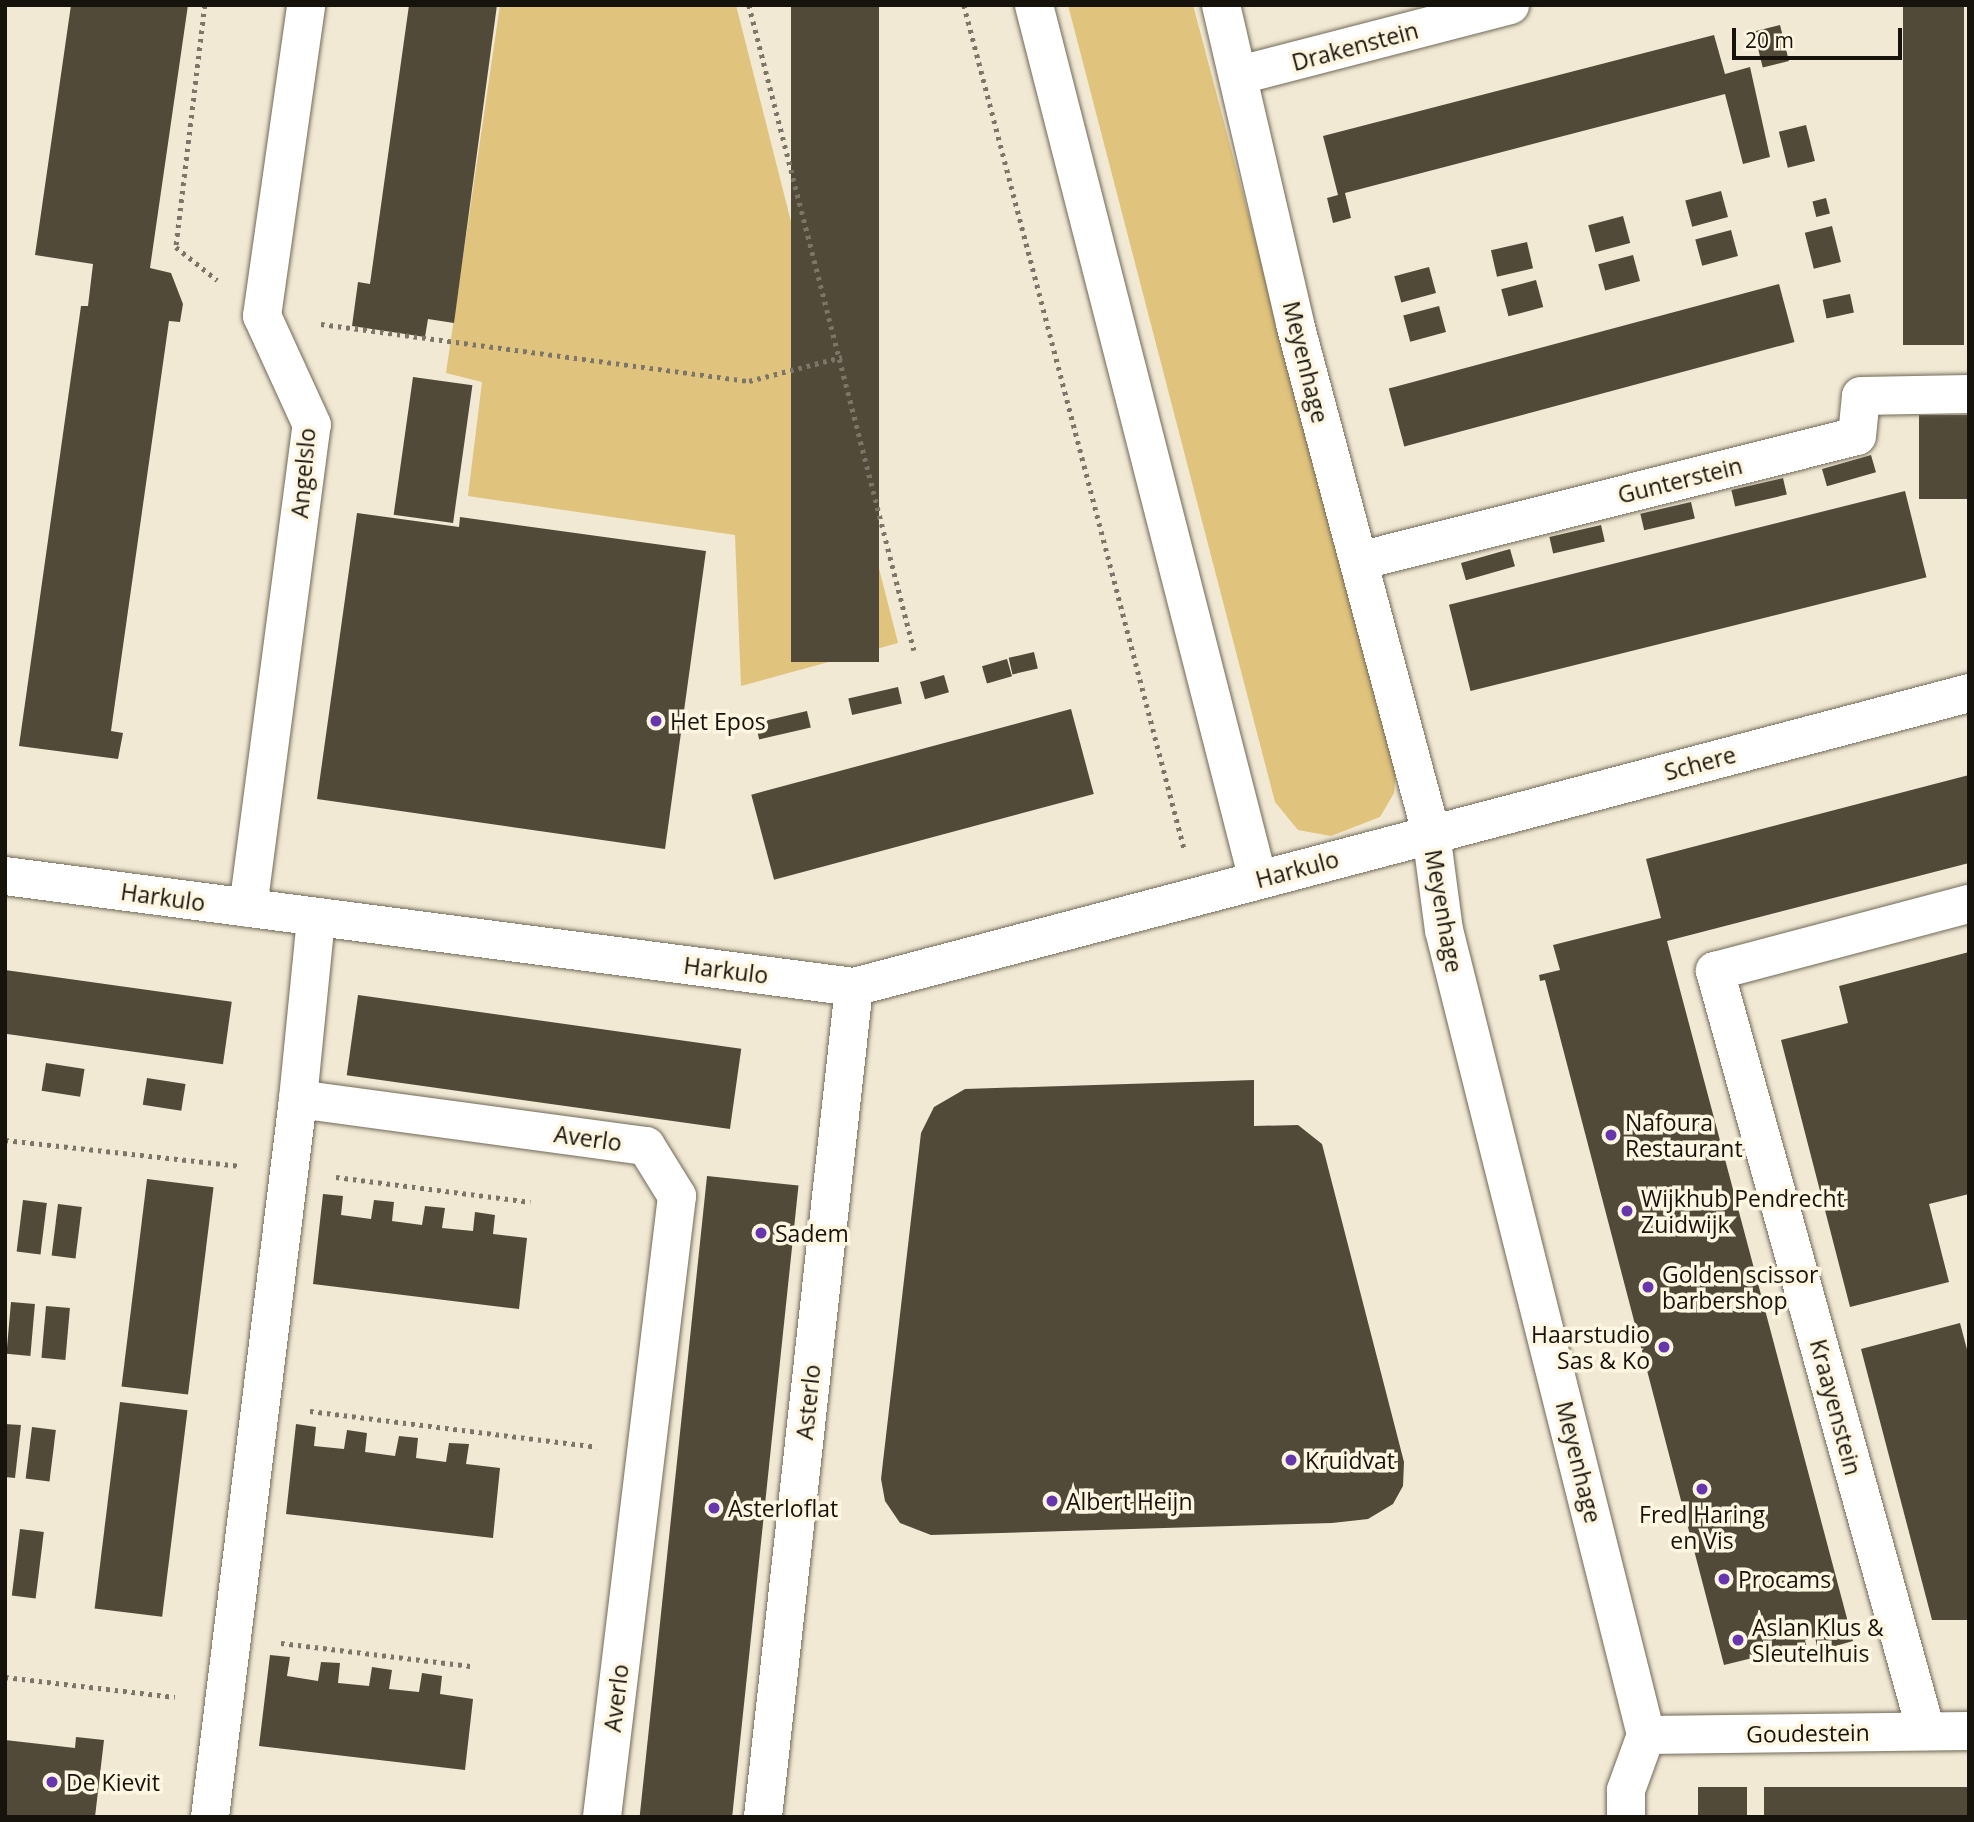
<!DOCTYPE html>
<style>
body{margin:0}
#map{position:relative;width:1974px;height:1822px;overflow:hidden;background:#f1e9d4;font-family:"Open Sans",sans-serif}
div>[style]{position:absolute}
.green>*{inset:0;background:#e0c37c}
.building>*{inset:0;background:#514a39;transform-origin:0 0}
.path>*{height:4.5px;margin-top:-2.25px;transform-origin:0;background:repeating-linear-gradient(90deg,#7b7669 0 3.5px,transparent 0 8.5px)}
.roads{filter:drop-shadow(0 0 2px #706957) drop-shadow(0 0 2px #706957)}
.street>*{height:38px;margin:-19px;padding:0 19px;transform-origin:19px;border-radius:19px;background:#fff}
.dots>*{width:19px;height:19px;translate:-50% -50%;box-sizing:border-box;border:4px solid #fef6e1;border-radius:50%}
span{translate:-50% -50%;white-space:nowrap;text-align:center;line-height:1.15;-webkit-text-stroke:7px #fef6e1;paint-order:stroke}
.street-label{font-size:23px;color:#16130c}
.poi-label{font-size:23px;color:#16130c}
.left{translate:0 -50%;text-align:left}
.right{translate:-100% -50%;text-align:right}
.frame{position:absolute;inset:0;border:7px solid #16130c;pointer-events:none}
.scale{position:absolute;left:1732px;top:28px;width:170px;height:32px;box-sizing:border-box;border:4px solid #16130c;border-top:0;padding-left:9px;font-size:21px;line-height:24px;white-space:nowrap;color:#16130c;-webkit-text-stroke:5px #fef6e1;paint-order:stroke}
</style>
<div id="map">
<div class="green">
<div style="clip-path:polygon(500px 5px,736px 5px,898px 643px,741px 686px,735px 535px,468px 496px,482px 382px,446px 373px)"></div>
<div style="clip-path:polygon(1068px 5px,1193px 5px,1396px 772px,1394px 793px,1380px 817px,1331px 836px,1298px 830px,1275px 802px)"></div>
</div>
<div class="building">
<div style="clip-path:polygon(71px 5px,188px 5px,150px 268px,171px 273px,183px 304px,180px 322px,169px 321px,111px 731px,123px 733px,118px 759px,19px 746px,81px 306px,88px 306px,93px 264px,35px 255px)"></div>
<div style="clip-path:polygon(409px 5px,497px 5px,454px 323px,428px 319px,425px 337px,352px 326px,358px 282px,370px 284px)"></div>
<div style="left:791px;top:5px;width:88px;height:657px"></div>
<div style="left:1903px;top:5px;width:61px;height:340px"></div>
<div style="left:1780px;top:25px;width:37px;height:27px;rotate:76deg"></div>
<div style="clip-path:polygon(1714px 35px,1725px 74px,1750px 67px,1770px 157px,1743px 164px,1725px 94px,1345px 193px,1351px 218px,1333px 223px,1327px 198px,1338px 195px,1323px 136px)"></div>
<div style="left:1806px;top:125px;width:37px;height:28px;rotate:76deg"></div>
<div style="left:1721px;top:191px;width:27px;height:37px;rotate:75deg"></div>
<div style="left:1826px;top:198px;width:16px;height:14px;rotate:76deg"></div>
<div style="left:1623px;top:216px;width:28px;height:36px;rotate:75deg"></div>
<div style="left:1832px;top:226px;width:37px;height:28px;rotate:76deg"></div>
<div style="left:1731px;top:230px;width:27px;height:37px;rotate:75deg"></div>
<div style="left:1527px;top:242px;width:27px;height:37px;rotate:77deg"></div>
<div style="left:1633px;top:255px;width:27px;height:36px;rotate:75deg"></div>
<div style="left:1429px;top:267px;width:27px;height:36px;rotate:75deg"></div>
<div style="left:1536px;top:280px;width:28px;height:36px;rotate:75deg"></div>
<div style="left:1779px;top:284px;width:60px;height:404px;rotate:75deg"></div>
<div style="left:1850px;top:294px;width:19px;height:28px;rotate:78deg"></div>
<div style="left:1439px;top:306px;width:27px;height:37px;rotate:75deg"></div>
<div style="left:413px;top:377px;width:60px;height:139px;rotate:8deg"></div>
<div style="left:1919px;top:415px;width:50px;height:84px"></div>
<div style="left:1871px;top:455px;width:18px;height:51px;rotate:74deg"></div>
<div style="left:1783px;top:478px;width:17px;height:53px;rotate:77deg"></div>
<div style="left:1905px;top:491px;width:89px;height:470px;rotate:76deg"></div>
<div style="left:1691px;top:502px;width:17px;height:52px;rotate:77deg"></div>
<div style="clip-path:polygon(357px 513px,459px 527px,460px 517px,706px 551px,665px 849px,317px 799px)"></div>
<div style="left:1601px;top:525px;width:17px;height:53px;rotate:77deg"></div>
<div style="left:1510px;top:549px;width:18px;height:51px;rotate:74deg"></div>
<div style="left:1034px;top:652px;width:17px;height:26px;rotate:77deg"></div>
<div style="left:1007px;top:659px;width:18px;height:26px;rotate:74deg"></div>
<div style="left:944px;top:675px;width:18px;height:25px;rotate:74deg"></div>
<div style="left:898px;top:687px;width:17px;height:51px;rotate:77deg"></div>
<div style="left:1071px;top:709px;width:88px;height:331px;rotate:75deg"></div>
<div style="left:807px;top:711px;width:17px;height:53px;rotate:77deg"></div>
<div style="clip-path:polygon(1969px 775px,1969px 863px,1667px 941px,1853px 1641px,1818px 1651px,1815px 1637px,1805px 1640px,1806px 1645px,1724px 1665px,1545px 980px,1540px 981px,1539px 975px,1560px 970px,1553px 945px,1661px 918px,1646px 859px)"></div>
<div style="clip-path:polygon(1969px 952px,1969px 1194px,1929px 1204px,1949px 1282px,1850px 1307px,1781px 1040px,1848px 1023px,1839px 986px)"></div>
<div style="left:5px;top:970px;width:229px;height:63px;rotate:8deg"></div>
<div style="left:358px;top:995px;width:387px;height:81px;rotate:8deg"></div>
<div style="left:46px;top:1063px;width:39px;height:28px;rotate:9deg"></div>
<div style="left:147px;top:1078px;width:39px;height:27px;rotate:9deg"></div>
<div style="clip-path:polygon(1254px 1080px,1254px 1126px,1298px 1125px,1322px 1144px,1404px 1462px,1403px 1486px,1393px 1504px,1368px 1519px,1332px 1523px,931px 1535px,900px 1523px,885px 1501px,881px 1479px,921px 1133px,934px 1107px,965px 1089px)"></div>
<div style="left:707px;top:1176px;width:92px;height:645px;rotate:6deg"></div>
<div style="left:147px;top:1179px;width:67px;height:209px;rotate:7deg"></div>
<div style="clip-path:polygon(323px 1194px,343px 1196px,341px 1215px,371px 1219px,374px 1200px,394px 1202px,392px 1221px,422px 1225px,425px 1206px,445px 1208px,442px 1228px,473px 1231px,475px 1212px,495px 1215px,493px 1234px,527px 1238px,519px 1309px,313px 1284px)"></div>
<div style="left:23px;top:1200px;width:24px;height:52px;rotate:7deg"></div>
<div style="left:58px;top:1204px;width:24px;height:52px;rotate:7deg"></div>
<div style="left:11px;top:1302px;width:24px;height:52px;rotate:5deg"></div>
<div style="left:46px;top:1306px;width:24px;height:52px;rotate:5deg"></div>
<div style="clip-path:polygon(1960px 1323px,1969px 1357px,1969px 1620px,1932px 1620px,1861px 1349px)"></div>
<div style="left:120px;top:1402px;width:68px;height:208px;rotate:7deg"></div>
<div style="clip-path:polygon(5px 1424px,21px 1425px,15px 1478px,5px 1477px)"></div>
<div style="clip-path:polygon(296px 1424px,316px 1427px,314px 1446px,344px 1449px,347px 1430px,367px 1433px,365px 1452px,395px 1456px,399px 1436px,418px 1438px,416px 1458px,446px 1462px,449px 1443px,469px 1444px,466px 1464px,500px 1468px,493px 1538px,286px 1514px)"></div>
<div style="left:32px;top:1427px;width:24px;height:52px;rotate:7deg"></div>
<div style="left:20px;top:1529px;width:24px;height:67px;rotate:7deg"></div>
<div style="clip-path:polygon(270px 1655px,290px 1657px,287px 1676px,318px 1681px,321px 1662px,340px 1663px,338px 1683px,369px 1686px,372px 1667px,392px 1670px,389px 1689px,419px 1692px,422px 1673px,442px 1676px,440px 1694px,473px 1699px,465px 1770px,259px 1746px)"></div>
<div style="clip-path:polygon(76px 1737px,104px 1740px,95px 1817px,5px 1817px,5px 1740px,75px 1748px)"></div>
<div style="left:1747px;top:1787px;width:30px;height:49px;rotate:90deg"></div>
<div style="left:1969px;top:1787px;width:30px;height:205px;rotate:90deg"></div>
</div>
<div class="path">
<div style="left:205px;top:5px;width:244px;rotate:96.8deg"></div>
<div style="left:176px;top:247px;width:53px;rotate:38.8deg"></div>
<div style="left:749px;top:5px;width:666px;rotate:75.65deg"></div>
<div style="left:964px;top:5px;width:871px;rotate:75.37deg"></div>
<div style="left:321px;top:324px;width:432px;rotate:7.6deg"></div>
<div style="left:749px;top:381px;width:96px;rotate:-14.5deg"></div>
<div style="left:5px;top:1140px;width:237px;rotate:6.3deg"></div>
<div style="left:336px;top:1177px;width:196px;rotate:7.3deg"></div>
<div style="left:310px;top:1411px;width:289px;rotate:7.1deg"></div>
<div style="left:281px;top:1643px;width:191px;rotate:6.9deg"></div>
<div style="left:5px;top:1677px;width:171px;rotate:6.7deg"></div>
</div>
<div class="roads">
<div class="street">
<div style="left:1034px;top:5px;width:903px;rotate:75.64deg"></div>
<div style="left:1221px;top:5px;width:327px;rotate:76.9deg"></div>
<div style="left:1295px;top:324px;width:527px;rotate:75.04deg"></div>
<div style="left:1431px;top:833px;width:98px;rotate:82.4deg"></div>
<div style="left:1444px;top:930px;width:830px;rotate:75.91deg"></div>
<div style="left:1646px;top:1735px;width:59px;rotate:110deg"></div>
<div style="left:1626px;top:1790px;width:27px;rotate:90deg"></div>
<div style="left:1240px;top:75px;width:279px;rotate:-14.5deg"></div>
<div style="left:1359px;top:561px;width:513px;rotate:-14.09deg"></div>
<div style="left:1857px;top:436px;width:40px;rotate:-84.3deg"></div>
<div style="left:1861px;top:396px;width:108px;rotate:-1.1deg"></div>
<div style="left:5px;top:876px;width:856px;rotate:7.45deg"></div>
<div style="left:854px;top:987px;width:1153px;rotate:-14.77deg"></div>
<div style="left:248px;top:908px;width:487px;rotate:-82.5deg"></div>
<div style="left:312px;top:425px;width:120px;rotate:-114.6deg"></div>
<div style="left:262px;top:316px;width:314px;rotate:-81.9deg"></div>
<div style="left:298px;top:1099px;width:351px;rotate:7.7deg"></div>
<div style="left:646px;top:1146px;width:59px;rotate:58.2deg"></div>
<div style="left:677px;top:1196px;width:626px;rotate:96.89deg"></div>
<div style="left:1926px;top:1731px;width:789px;rotate:-105.52deg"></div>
<div style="left:1715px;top:971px;width:263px;rotate:-14.8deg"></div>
<div style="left:1646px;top:1735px;width:323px;rotate:-0.7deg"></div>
<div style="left:210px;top:1817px;width:723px;rotate:-83.01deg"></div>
<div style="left:298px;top:1099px;width:182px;rotate:-84.3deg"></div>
<div style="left:763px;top:1817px;width:835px;rotate:-83.74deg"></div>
</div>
</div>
<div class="dots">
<div style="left:656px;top:721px;background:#6735ac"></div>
<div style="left:1611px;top:1135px;background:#6735ac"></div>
<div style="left:1627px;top:1211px;background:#6735ac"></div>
<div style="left:761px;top:1233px;background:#6735ac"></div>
<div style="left:1648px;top:1287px;background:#6735ac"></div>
<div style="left:1664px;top:1347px;background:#6735ac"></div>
<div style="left:1291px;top:1460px;background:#6735ac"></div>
<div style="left:1702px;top:1489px;background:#6735ac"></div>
<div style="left:1052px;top:1501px;background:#6735ac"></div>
<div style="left:714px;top:1508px;background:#6735ac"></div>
<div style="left:1724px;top:1579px;background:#6735ac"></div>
<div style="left:1738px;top:1640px;background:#6735ac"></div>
<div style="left:52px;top:1782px;background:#6735ac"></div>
</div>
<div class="street-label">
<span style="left:1355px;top:46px;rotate:-15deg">Drakenstein</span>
<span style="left:1306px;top:362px;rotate:76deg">Meyenhage</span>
<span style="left:303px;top:473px;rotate:-85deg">Angelslo</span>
<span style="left:1680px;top:480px;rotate:-14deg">Gunterstein</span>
<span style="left:1700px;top:763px;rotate:-15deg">Schere</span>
<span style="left:1297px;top:869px;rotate:-15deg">Harkulo</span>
<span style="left:163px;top:897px;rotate:8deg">Harkulo</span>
<span style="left:1444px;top:911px;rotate:80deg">Meyenhage</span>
<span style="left:726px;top:970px;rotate:7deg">Harkulo</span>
<span style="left:588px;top:1138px;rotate:8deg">Averlo</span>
<span style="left:808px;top:1402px;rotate:-84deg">Asterlo</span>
<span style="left:1836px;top:1407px;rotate:75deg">Kraayenstein</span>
<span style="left:1579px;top:1462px;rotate:76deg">Meyenhage</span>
<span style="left:616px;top:1698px;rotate:-83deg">Averlo</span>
<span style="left:1808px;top:1733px;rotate:-1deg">Goudestein</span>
</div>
<div class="poi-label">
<span class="left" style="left:670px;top:721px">Het Epos</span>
<span class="left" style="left:1625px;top:1135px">Nafoura<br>Restaurant</span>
<span class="left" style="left:1641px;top:1211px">Wijkhub Pendrecht<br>Zuidwijk</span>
<span class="left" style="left:775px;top:1233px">Sadem</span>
<span class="left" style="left:1662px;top:1287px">Golden scissor<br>barbershop</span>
<span class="right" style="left:1650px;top:1347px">Haarstudio<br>Sas &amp; Ko</span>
<span class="left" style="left:1305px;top:1460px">Kruidvat</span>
<span class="left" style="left:1066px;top:1501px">Albert Heijn</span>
<span class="left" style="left:728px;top:1508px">Asterloflat</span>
<span style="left:1702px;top:1527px">Fred Haring<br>en Vis</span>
<span class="left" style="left:1738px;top:1579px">Procams</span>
<span class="left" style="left:1752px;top:1640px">Aslan Klus &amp;<br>Sleutelhuis</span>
<span class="left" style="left:66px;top:1782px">De Kievit</span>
</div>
<div class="frame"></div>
<div class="scale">20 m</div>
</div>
